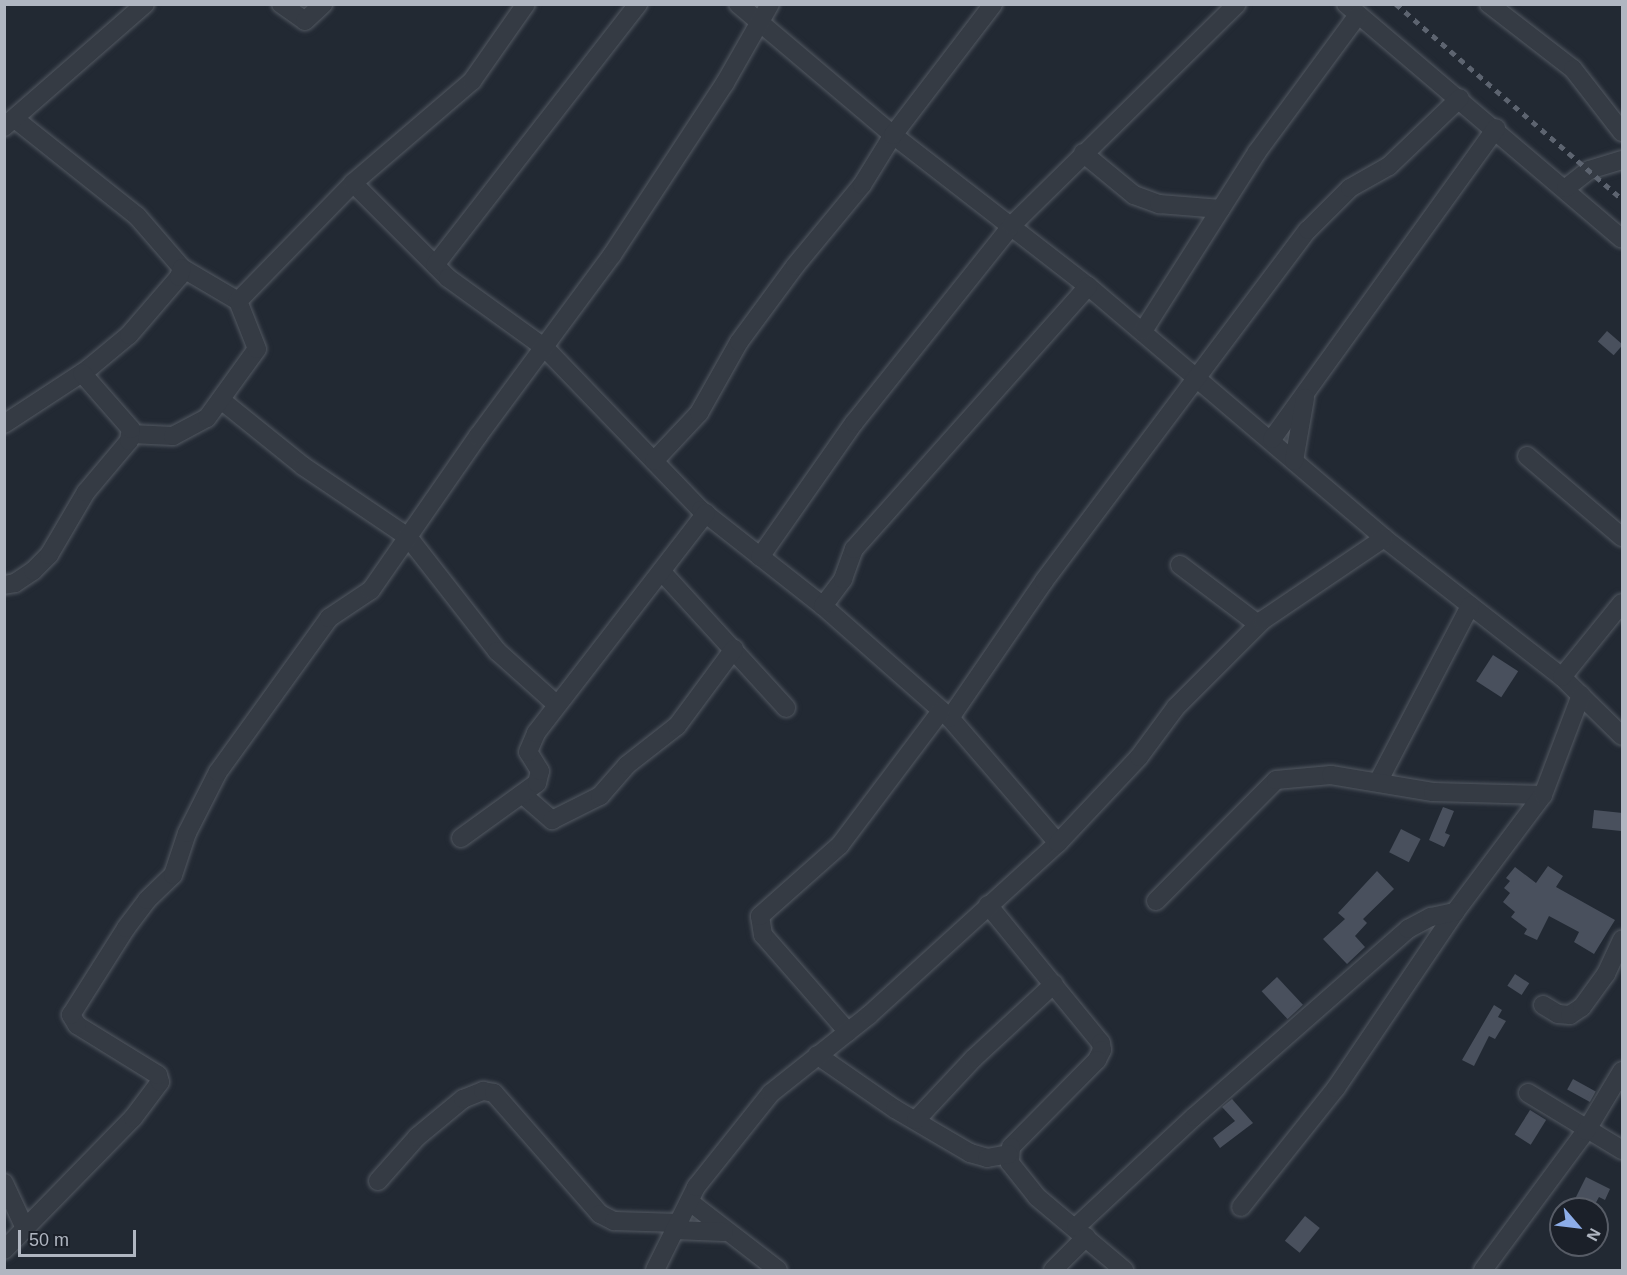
<!DOCTYPE html>
<style>
body{margin:0}
#map{position:relative;width:1627px;height:1275px;overflow:hidden;background:#222933;font-family:Helvetica,sans-serif}
div>[style]{position:absolute}
.building>*{inset:0;background:#49505d;transform-origin:0 0}
.roads{filter:drop-shadow(0 0 2px #535962) drop-shadow(0 0 2px #535962)}
.minor>*{height:18px;margin:-9px;padding:0 9px;transform-origin:9px;border-radius:9px;background:#353b44}
.rail>*{height:4.5px;margin-top:-2.25px;transform-origin:0;background:repeating-linear-gradient(90deg,#5d6470 0 6px,transparent 0 12px)}
span{translate:-50% -50%;white-space:nowrap;text-align:center;line-height:1.15;-webkit-text-stroke:4.5px #1b2029;paint-order:stroke}
.frame{position:absolute;inset:0;border:6px solid #b0b6c1;pointer-events:none}
.north{position:absolute;left:1549px;top:1197px;width:60px;height:60px;box-sizing:border-box;background:#1b2029;border:2px solid #575c66;border-radius:50%;rotate:118deg;font-size:16px;font-weight:700;line-height:24px;text-align:center;color:#b0b6c1}
.north::after{content:'';display:block;margin:auto;width:21px;height:27px;background:#8dade8;clip-path:polygon(50% 0,100% 100%,50% 72%,0 100%)}
.scale{position:absolute;left:18px;top:1230px;width:118px;height:27px;box-sizing:border-box;border:3px solid #b0b6c1;border-top:0;padding-left:8px;font-size:18px;line-height:21px;white-space:nowrap;color:#b0b6c1;-webkit-text-stroke:4px #1b2029;paint-order:stroke}
</style>
<div id="map">
<div class="building">
<div style="left:1607px;top:331px;width:21px;height:14px;rotate:41deg"></div>
<div style="left:1493px;top:655px;width:30px;height:31px;rotate:33deg"></div>
<div style="clip-path:polygon(1443px 807px,1454px 811px,1445px 833px,1450px 835px,1444px 847px,1429px 840px)"></div>
<div style="left:1594px;top:810px;width:29px;height:18px;rotate:6deg"></div>
<div style="left:1401px;top:829px;width:22px;height:26px;rotate:27deg"></div>
<div style="clip-path:polygon(1548px 866px,1563px 876px,1556px 887px,1615px 920px,1594px 954px,1574px 942px,1579px 932px,1549px 916px,1537px 940px,1524px 934px,1527px 929px,1511px 917px,1515px 912px,1503px 902px,1510px 893px,1504px 888px,1510px 881px,1506px 878px,1515px 867px,1536px 883px)"></div>
<div style="clip-path:polygon(1377px 871px,1394px 889px,1363px 919px,1367px 923px,1355px 936px,1365px 947px,1347px 964px,1323px 939px,1345px 919px,1338px 913px)"></div>
<div style="left:1515px;top:974px;width:17px;height:14px;rotate:33deg"></div>
<div style="left:1277px;top:977px;width:38px;height:21px;rotate:47deg"></div>
<div style="clip-path:polygon(1494px 1005px,1502px 1010px,1498px 1017px,1506px 1021px,1495px 1039px,1489px 1036px,1474px 1066px,1462px 1060px)"></div>
<div style="left:1573px;top:1079px;width:26px;height:12px;rotate:29deg"></div>
<div style="clip-path:polygon(1232px 1099px,1253px 1123px,1220px 1148px,1213px 1138px,1235px 1121px,1222px 1107px)"></div>
<div style="left:1530px;top:1110px;width:19px;height:29px;rotate:32deg"></div>
<div style="clip-path:polygon(1586px 1177px,1610px 1189px,1605px 1200px,1599px 1197px,1593px 1208px,1575px 1199px)"></div>
<div style="left:1305px;top:1216px;width:19px;height:32px;rotate:39deg"></div>
</div>
<div class="roads">
<div class="minor">
<div style="left:281px;top:4px;width:29px;rotate:35deg"></div>
<div style="left:305px;top:21px;width:25px;rotate:-43deg"></div>
<div style="left:738px;top:4px;width:203px;rotate:40.2deg"></div>
<div style="left:893px;top:135px;width:247px;rotate:37.8deg"></div>
<div style="left:1088px;top:286px;width:389px;rotate:40.4deg"></div>
<div style="left:1384px;top:538px;width:226px;rotate:38deg"></div>
<div style="left:1562px;top:677px;width:84px;rotate:44.5deg"></div>
<div style="left:1346px;top:4px;width:362px;rotate:40.4deg"></div>
<div style="left:1489px;top:4px;width:106px;rotate:37.7deg"></div>
<div style="left:1573px;top:69px;width:80px;rotate:52.1deg"></div>
<div style="left:15px;top:119px;width:156px;rotate:38.5deg"></div>
<div style="left:137px;top:216px;width:69px;rotate:49.1deg"></div>
<div style="left:182px;top:268px;width:65px;rotate:30.5deg"></div>
<div style="left:4px;top:127px;width:187px;rotate:-41.1deg"></div>
<div style="left:1083px;top:153px;width:66px;rotate:39.5deg"></div>
<div style="left:1134px;top:195px;width:27px;rotate:20deg"></div>
<div style="left:1159px;top:204px;width:62px;rotate:4.6deg"></div>
<div style="left:353px;top:183px;width:134px;rotate:45deg"></div>
<div style="left:448px;top:278px;width:120px;rotate:35.8deg"></div>
<div style="left:545px;top:348px;width:225px;rotate:46.1deg"></div>
<div style="left:701px;top:510px;width:155px;rotate:38.2deg"></div>
<div style="left:823px;top:606px;width:169px;rotate:41.4deg"></div>
<div style="left:950px;top:718px;width:165px;rotate:49.2deg"></div>
<div style="left:1566px;top:188px;width:29px;rotate:-38deg"></div>
<div style="left:1589px;top:170px;width:34px;rotate:-17deg"></div>
<div style="left:435px;top:265px;width:331px;rotate:-52.1deg"></div>
<div style="left:1143px;top:331px;width:212px;rotate:-57.5deg"></div>
<div style="left:1257px;top:152px;width:170px;rotate:-53.6deg"></div>
<div style="left:221px;top:400px;width:105px;rotate:38.8deg"></div>
<div style="left:303px;top:466px;width:127px;rotate:34.1deg"></div>
<div style="left:408px;top:537px;width:145px;rotate:52deg"></div>
<div style="left:497px;top:651px;width:78px;rotate:41.9deg"></div>
<div style="left:4px;top:424px;width:100px;rotate:-33.2deg"></div>
<div style="left:88px;top:369px;width:53px;rotate:-39.7deg"></div>
<div style="left:129px;top:335px;width:77px;rotate:-49.2deg"></div>
<div style="left:179px;top:277px;width:9px;rotate:-72deg"></div>
<div style="left:131px;top:434px;width:42px;rotate:2.7deg"></div>
<div style="left:173px;top:436px;width:38px;rotate:-28deg"></div>
<div style="left:207px;top:418px;width:85px;rotate:-54.1deg"></div>
<div style="left:257px;top:349px;width:52px;rotate:-111.6deg"></div>
<div style="left:238px;top:301px;width:165px;rotate:-45.7deg"></div>
<div style="left:353px;top:183px;width:157px;rotate:-40.6deg"></div>
<div style="left:472px;top:81px;width:94px;rotate:-55deg"></div>
<div style="left:1272px;top:439px;width:383px;rotate:-54.2deg"></div>
<div style="left:1527px;top:456px;width:125px;rotate:40.5deg"></div>
<div style="left:654px;top:461px;width:66px;rotate:-46.8deg"></div>
<div style="left:699px;top:413px;width:81px;rotate:-60.6deg"></div>
<div style="left:739px;top:342px;width:94px;rotate:-53.6deg"></div>
<div style="left:795px;top:266px;width:105px;rotate:-50.4deg"></div>
<div style="left:862px;top:185px;width:59px;rotate:-58.2deg"></div>
<div style="left:893px;top:135px;width:165px;rotate:-52.6deg"></div>
<div style="left:1294px;top:461px;width:64px;rotate:-80.1deg"></div>
<div style="left:760px;top:557px;width:164px;rotate:-55deg"></div>
<div style="left:854px;top:423px;width:253px;rotate:-51.4deg"></div>
<div style="left:1012px;top:225px;width:315px;rotate:-44.5deg"></div>
<div style="left:1180px;top:565px;width:98px;rotate:37.1deg"></div>
<div style="left:662px;top:572px;width:184px;rotate:47.6deg"></div>
<div style="left:4px;top:585px;width:11px;rotate:-10deg"></div>
<div style="left:15px;top:583px;width:22px;rotate:-34deg"></div>
<div style="left:33px;top:571px;width:23px;rotate:-45deg"></div>
<div style="left:49px;top:555px;width:73px;rotate:-59.6deg"></div>
<div style="left:86px;top:492px;width:67px;rotate:-49.9deg"></div>
<div style="left:129px;top:441px;width:12px;rotate:-81deg"></div>
<div style="left:131px;top:429px;width:74px;rotate:-131.2deg"></div>
<div style="left:823px;top:606px;width:34px;rotate:-53deg"></div>
<div style="left:843px;top:579px;width:32px;rotate:-70deg"></div>
<div style="left:854px;top:549px;width:352px;rotate:-48.3deg"></div>
<div style="left:1562px;top:677px;width:95px;rotate:-51deg"></div>
<div style="left:950px;top:718px;width:166px;rotate:-55.5deg"></div>
<div style="left:1044px;top:581px;width:439px;rotate:-53.1deg"></div>
<div style="left:1308px;top:230px;width:59px;rotate:-45deg"></div>
<div style="left:1350px;top:188px;width:45px;rotate:-29.4deg"></div>
<div style="left:1389px;top:166px;width:98px;rotate:-43.8deg"></div>
<div style="left:1378px;top:782px;width:199px;rotate:-62.4deg"></div>
<div style="left:522px;top:794px;width:40px;rotate:41deg"></div>
<div style="left:552px;top:820px;width:54px;rotate:-26.6deg"></div>
<div style="left:600px;top:796px;width:41px;rotate:-48.9deg"></div>
<div style="left:627px;top:765px;width:63px;rotate:-38deg"></div>
<div style="left:677px;top:726px;width:96px;rotate:-53.5deg"></div>
<div style="left:461px;top:838px;width:94px;rotate:-35.9deg"></div>
<div style="left:537px;top:783px;width:12px;rotate:-76deg"></div>
<div style="left:540px;top:771px;width:22px;rotate:-122deg"></div>
<div style="left:528px;top:752px;width:21px;rotate:-67deg"></div>
<div style="left:536px;top:733px;width:278px;rotate:-52.3deg"></div>
<div style="left:1156px;top:901px;width:170px;rotate:-45.2deg"></div>
<div style="left:1276px;top:780px;width:55px;rotate:-5.2deg"></div>
<div style="left:1331px;top:775px;width:103px;rotate:9.5deg"></div>
<div style="left:1433px;top:792px;width:110px;rotate:1.6deg"></div>
<div style="left:988px;top:905px;width:178px;rotate:50.7deg"></div>
<div style="left:1101px;top:1043px;width:7px;rotate:82deg"></div>
<div style="left:1102px;top:1050px;width:11px;rotate:117deg"></div>
<div style="left:1097px;top:1060px;width:122px;rotate:134.7deg"></div>
<div style="left:1011px;top:1147px;width:16px;rotate:94deg"></div>
<div style="left:1010px;top:1163px;width:43px;rotate:51.5deg"></div>
<div style="left:1037px;top:1197px;width:114px;rotate:40deg"></div>
<div style="left:1543px;top:1005px;width:17px;rotate:31deg"></div>
<div style="left:1558px;top:1014px;width:12px;rotate:5deg"></div>
<div style="left:1570px;top:1015px;width:14px;rotate:-34deg"></div>
<div style="left:1582px;top:1007px;width:41px;rotate:-54deg"></div>
<div style="left:1606px;top:974px;width:38px;rotate:-65deg"></div>
<div style="left:848px;top:1032px;width:129px;rotate:-131.2deg"></div>
<div style="left:763px;top:935px;width:19px;rotate:-99deg"></div>
<div style="left:760px;top:916px;width:107px;rotate:-41.6deg"></div>
<div style="left:840px;top:845px;width:168px;rotate:-53deg"></div>
<div style="left:817px;top:1055px;width:95px;rotate:34.7deg"></div>
<div style="left:895px;top:1109px;width:87px;rotate:30.4deg"></div>
<div style="left:970px;top:1153px;width:18px;rotate:16deg"></div>
<div style="left:987px;top:1158px;width:22px;rotate:-10deg"></div>
<div style="left:1528px;top:1093px;width:110px;rotate:31.2deg"></div>
<div style="left:916px;top:1120px;width:85px;rotate:-46.9deg"></div>
<div style="left:974px;top:1058px;width:109px;rotate:-42.8deg"></div>
<div style="left:378px;top:1181px;width:59px;rotate:-48.4deg"></div>
<div style="left:417px;top:1137px;width:60px;rotate:-39.6deg"></div>
<div style="left:463px;top:1099px;width:22px;rotate:-22deg"></div>
<div style="left:483px;top:1091px;width:11px;rotate:10deg"></div>
<div style="left:494px;top:1093px;width:161px;rotate:48.8deg"></div>
<div style="left:600px;top:1214px;width:16px;rotate:27deg"></div>
<div style="left:614px;top:1221px;width:65px;rotate:1.8deg"></div>
<div style="left:4px;top:1183px;width:47px;rotate:65.1deg"></div>
<div style="left:690px;top:1202px;width:111px;rotate:37.7deg"></div>
<div style="left:1241px;top:1207px;width:152px;rotate:-51.4deg"></div>
<div style="left:1336px;top:1088px;width:212px;rotate:-55.9deg"></div>
<div style="left:1455px;top:912px;width:146px;rotate:-53.1deg"></div>
<div style="left:1543px;top:795px;width:107px;rotate:-69.2deg"></div>
<div style="left:1076px;top:1227px;width:161px;rotate:-43deg"></div>
<div style="left:1194px;top:1117px;width:285px;rotate:-41.3deg"></div>
<div style="left:1408px;top:929px;width:26px;rotate:-28deg"></div>
<div style="left:1431px;top:917px;width:25px;rotate:-12deg"></div>
<div style="left:675px;top:1230px;width:49px;rotate:2.3deg"></div>
<div style="left:4px;top:1250px;width:185px;rotate:-45.7deg"></div>
<div style="left:133px;top:1118px;width:45px;rotate:-53.1deg"></div>
<div style="left:160px;top:1082px;width:7px;rotate:-106deg"></div>
<div style="left:158px;top:1075px;width:95px;rotate:-148.3deg"></div>
<div style="left:77px;top:1025px;width:12px;rotate:-121deg"></div>
<div style="left:71px;top:1015px;width:103px;rotate:-57.7deg"></div>
<div style="left:126px;top:928px;width:35px;rotate:-53deg"></div>
<div style="left:147px;top:900px;width:36px;rotate:-44deg"></div>
<div style="left:173px;top:875px;width:44px;rotate:-71.6deg"></div>
<div style="left:187px;top:833px;width:68px;rotate:-63.1deg"></div>
<div style="left:218px;top:772px;width:190px;rotate:-54.2deg"></div>
<div style="left:329px;top:618px;width:50px;rotate:-33.7deg"></div>
<div style="left:371px;top:590px;width:188px;rotate:-55.2deg"></div>
<div style="left:478px;top:436px;width:225px;rotate:-53.5deg"></div>
<div style="left:612px;top:255px;width:206px;rotate:-56.7deg"></div>
<div style="left:725px;top:83px;width:91px;rotate:-60.3deg"></div>
<div style="left:655px;top:1270px;width:93px;rotate:-63.7deg"></div>
<div style="left:696px;top:1187px;width:120px;rotate:-51.4deg"></div>
<div style="left:771px;top:1093px;width:125px;rotate:-38.5deg"></div>
<div style="left:869px;top:1015px;width:256px;rotate:-42.3deg"></div>
<div style="left:1058px;top:843px;width:118px;rotate:-46.7deg"></div>
<div style="left:1139px;top:757px;width:62px;rotate:-53.5deg"></div>
<div style="left:1176px;top:707px;width:123px;rotate:-45deg"></div>
<div style="left:1263px;top:620px;width:146px;rotate:-34.1deg"></div>
<div style="left:1053px;top:1270px;width:47px;rotate:-45deg"></div>
<div style="left:1483px;top:1270px;width:173px;rotate:-53.5deg"></div>
<div style="left:1586px;top:1131px;width:70px;rotate:-59deg"></div>
</div>
</div>
<div class="rail">
<div style="left:1396px;top:4px;width:298px;rotate:40.8deg"></div>
</div>
<div class="frame"></div>
<div class="north">N</div>
<div class="scale">50 m</div>
</div>
